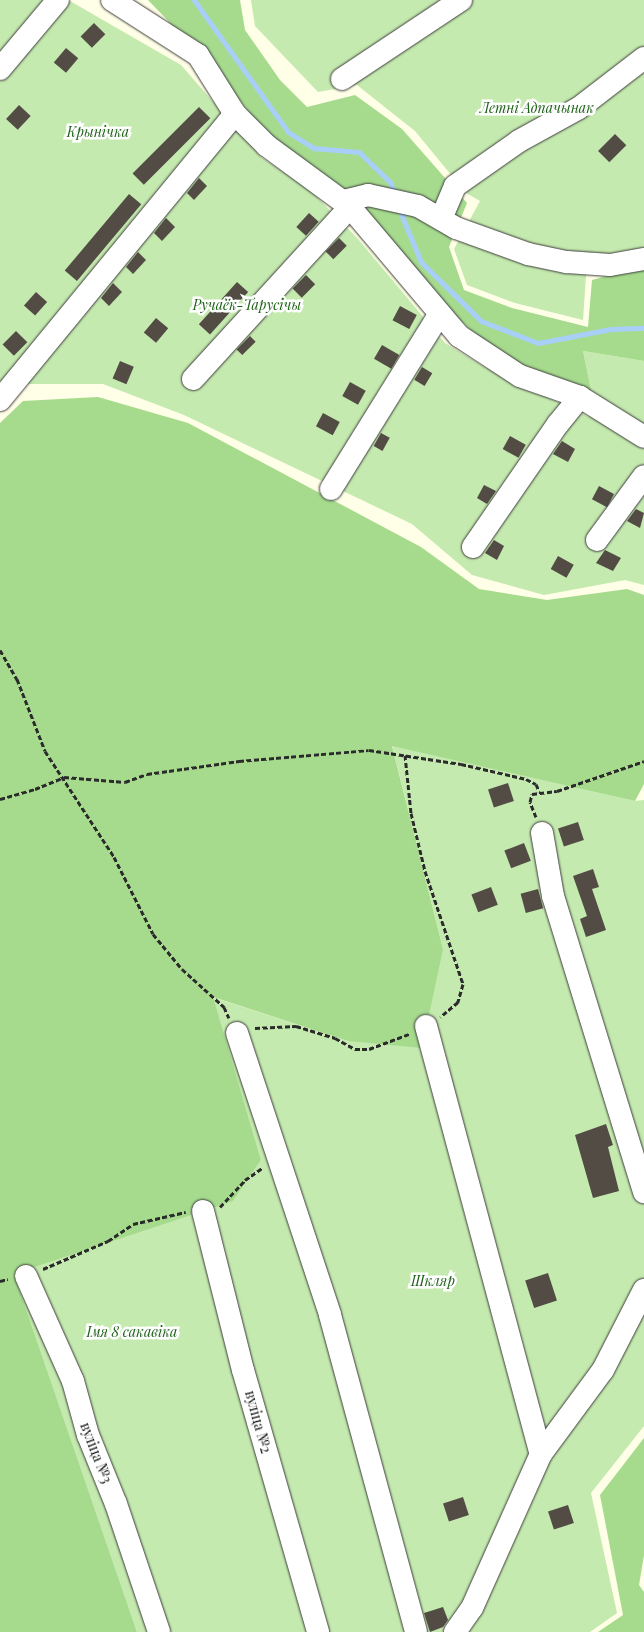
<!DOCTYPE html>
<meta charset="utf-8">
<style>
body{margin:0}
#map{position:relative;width:644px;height:1632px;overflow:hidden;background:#fffee6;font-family:"Playfair Display",serif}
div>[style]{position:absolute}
.green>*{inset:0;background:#c5eaaf}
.forest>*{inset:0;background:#a6db8e}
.stream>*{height:5px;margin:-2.5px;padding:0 2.5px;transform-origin:2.5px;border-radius:2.5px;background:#a8cff8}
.building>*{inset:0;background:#524c45;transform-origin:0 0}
.path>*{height:3px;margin-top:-1.5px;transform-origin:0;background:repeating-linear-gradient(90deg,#2b2b2b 0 5px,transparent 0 7.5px)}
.roads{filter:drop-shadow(0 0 1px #3c3c3c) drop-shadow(0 0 1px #3c3c3c)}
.minor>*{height:22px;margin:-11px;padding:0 11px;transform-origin:11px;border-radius:11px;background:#fff}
span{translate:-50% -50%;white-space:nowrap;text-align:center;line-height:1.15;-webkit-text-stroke:5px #fff;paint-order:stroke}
.park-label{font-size:14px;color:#1e6219;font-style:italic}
.street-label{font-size:14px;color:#090909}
</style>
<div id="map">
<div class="green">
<div style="clip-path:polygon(0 0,47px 0,0 53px)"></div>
<div style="clip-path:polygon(251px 0,644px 0,644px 252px,587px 261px,583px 320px,515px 303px,467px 285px,454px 249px,480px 201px,466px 193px,415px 131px,357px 85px,318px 92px,255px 26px)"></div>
<div style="clip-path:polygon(70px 1px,181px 65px,262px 158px,309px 189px,358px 239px,445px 343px,486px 368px,589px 417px,593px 399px,583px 351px,644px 361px,644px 585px,625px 580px,544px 595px,472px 575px,412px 524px,184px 415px,103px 384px,20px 384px,0 406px,0 82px)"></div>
<div style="clip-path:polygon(392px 745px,635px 801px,644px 800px,644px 1426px,591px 1493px,617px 1613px,590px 1632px,137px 1632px,14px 1274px,233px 1200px,261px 1160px,212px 997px,348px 1041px,443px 949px)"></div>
</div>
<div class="forest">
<div style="clip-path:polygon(148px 0,240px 0,245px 30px,280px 80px,307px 107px,355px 95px,402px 129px,467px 203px,449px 247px,464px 290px,512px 308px,588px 327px,592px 280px,644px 266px,644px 361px,583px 351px,593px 399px,519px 367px,484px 343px,259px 125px,220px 75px)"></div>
<div style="clip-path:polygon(98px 397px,188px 423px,421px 547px,479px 589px,547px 600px,627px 589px,644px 595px,644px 784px,635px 801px,392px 746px,443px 949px,422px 1048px,348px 1041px,213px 997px,261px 1160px,233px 1201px,14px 1274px,137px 1632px,0 1632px,0 423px,23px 401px)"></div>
<div style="clip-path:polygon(644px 1438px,644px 1555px,639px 1585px,644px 1592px,644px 1632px,598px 1632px,623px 1615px,600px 1495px)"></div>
</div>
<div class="stream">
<div style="left:194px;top:0;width:162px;rotate:54.5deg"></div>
<div style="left:288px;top:132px;width:31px;rotate:32deg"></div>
<div style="left:314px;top:148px;width:45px;rotate:5.1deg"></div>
<div style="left:359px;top:152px;width:43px;rotate:44.1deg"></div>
<div style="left:390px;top:182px;width:8px;rotate:67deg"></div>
<div style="left:401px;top:214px;width:52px;rotate:67.4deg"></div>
<div style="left:421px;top:262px;width:84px;rotate:44.5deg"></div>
<div style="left:481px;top:321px;width:61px;rotate:21.1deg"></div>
<div style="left:538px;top:343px;width:74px;rotate:-10.9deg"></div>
<div style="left:611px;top:329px;width:33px;rotate:-2deg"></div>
</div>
<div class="building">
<div style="left:94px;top:23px;width:16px;height:19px;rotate:45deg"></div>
<div style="left:66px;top:48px;width:16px;height:19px;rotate:40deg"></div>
<div style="left:19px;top:105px;width:16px;height:19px;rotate:43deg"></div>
<div style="left:199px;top:107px;width:16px;height:94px;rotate:45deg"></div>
<div style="left:615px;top:134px;width:16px;height:24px;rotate:45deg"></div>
<div style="clip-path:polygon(199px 178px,207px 186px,194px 200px,187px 193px)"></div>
<div style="left:129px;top:194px;width:16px;height:100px;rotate:40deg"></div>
<div style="left:309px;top:213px;width:13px;height:19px;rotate:42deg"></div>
<div style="clip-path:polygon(166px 218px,175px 227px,162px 241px,154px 233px)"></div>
<div style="left:339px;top:238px;width:11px;height:19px;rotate:45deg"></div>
<div style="clip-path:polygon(138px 252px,146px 260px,133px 274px,126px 267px)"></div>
<div style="left:306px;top:275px;width:13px;height:19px;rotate:45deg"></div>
<div style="left:237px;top:282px;width:15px;height:57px;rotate:42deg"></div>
<div style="clip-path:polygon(113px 283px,122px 292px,109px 306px,101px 298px)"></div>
<div style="left:36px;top:292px;width:15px;height:18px;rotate:42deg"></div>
<div style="left:400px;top:306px;width:19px;height:16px;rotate:28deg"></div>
<div style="left:156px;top:318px;width:16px;height:19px;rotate:40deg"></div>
<div style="left:16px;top:331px;width:16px;height:19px;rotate:45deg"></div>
<div style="left:250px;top:336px;width:8px;height:19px;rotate:45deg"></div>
<div style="left:382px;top:345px;width:20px;height:16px;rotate:30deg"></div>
<div style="left:120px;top:361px;width:15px;height:19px;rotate:23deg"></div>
<div style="left:422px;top:367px;width:12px;height:15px;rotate:31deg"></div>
<div style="left:350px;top:382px;width:18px;height:16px;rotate:29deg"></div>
<div style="left:323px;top:413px;width:19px;height:15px;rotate:28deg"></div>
<div style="left:381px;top:433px;width:10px;height:15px;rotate:29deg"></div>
<div style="left:510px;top:436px;width:18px;height:15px;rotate:29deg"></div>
<div style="clip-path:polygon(562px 441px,575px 449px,568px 462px,553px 454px)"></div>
<div style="clip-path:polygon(484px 485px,496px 491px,487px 504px,477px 498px)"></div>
<div style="left:599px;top:486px;width:17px;height:15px;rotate:28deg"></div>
<div style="clip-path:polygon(636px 509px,644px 513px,640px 528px,627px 521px)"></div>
<div style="clip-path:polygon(494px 540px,504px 546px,497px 560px,485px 553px)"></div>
<div style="clip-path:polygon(605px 550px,621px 558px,613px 571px,596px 563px)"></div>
<div style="left:558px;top:556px;width:18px;height:15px;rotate:29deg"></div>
<div style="left:508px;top:783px;width:19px;height:21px;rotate:72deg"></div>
<div style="left:578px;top:822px;width:19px;height:21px;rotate:72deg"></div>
<div style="left:524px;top:843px;width:19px;height:21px;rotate:69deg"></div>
<div style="clip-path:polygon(593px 869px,599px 887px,592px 889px,606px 930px,586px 937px,580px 919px,587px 916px,573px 876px)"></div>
<div style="left:491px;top:887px;width:19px;height:21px;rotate:69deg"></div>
<div style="left:538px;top:889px;width:20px;height:18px;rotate:75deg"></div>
<div style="clip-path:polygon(606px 1124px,613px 1145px,608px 1147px,619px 1191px,593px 1198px,575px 1135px)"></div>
<div style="left:548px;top:1273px;width:29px;height:24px;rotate:72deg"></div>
<div style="left:463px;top:1497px;width:19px;height:21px;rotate:72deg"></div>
<div style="left:568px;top:1505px;width:19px;height:21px;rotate:72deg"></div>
<div style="clip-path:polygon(443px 1607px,448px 1620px,443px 1627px,430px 1632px,424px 1613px)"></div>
</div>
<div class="path">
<div style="left:0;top:650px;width:34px;rotate:60deg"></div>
<div style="left:17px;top:679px;width:77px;rotate:68.7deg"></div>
<div style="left:45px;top:751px;width:126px;rotate:56.9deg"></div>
<div style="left:114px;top:857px;width:86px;rotate:63.1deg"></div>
<div style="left:153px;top:934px;width:45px;rotate:50.4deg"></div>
<div style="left:182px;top:969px;width:57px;rotate:42.1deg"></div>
<div style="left:224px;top:1007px;width:12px;rotate:66deg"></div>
<div style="left:405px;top:755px;width:58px;rotate:84.1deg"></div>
<div style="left:411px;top:813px;width:60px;rotate:76.4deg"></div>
<div style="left:425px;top:871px;width:119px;rotate:71.4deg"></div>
<div style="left:463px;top:984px;width:19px;rotate:106deg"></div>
<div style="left:458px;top:1002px;width:23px;rotate:140deg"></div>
<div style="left:0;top:799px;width:36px;rotate:-16deg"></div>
<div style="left:35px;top:789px;width:31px;rotate:-22deg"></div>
<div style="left:64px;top:777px;width:61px;rotate:4.7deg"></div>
<div style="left:125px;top:782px;width:23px;rotate:-20deg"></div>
<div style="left:147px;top:774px;width:93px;rotate:-8deg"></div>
<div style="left:239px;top:761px;width:130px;rotate:-4.8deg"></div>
<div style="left:369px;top:750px;width:93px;rotate:8.7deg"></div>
<div style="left:461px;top:764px;width:67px;rotate:13deg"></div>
<div style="left:526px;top:779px;width:11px;rotate:27deg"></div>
<div style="left:536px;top:784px;width:8px;rotate:67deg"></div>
<div style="left:536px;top:817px;width:16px;rotate:-112deg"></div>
<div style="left:530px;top:802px;width:8px;rotate:-76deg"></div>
<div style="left:532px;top:794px;width:25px;rotate:-7deg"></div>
<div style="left:557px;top:791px;width:92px;rotate:-19deg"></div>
<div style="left:255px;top:1028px;width:41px;rotate:-2.8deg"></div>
<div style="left:296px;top:1026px;width:41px;rotate:17.1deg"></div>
<div style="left:335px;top:1038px;width:23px;rotate:29deg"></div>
<div style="left:355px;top:1049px;width:14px"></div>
<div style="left:369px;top:1049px;width:43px;rotate:-20.6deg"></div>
<div style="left:220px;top:1207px;width:37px;rotate:-47deg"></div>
<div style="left:245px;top:1180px;width:21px;rotate:-35deg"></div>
<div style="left:43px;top:1269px;width:71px;rotate:-23.3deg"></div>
<div style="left:108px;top:1241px;width:30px;rotate:-34deg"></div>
<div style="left:133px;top:1224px;width:54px;rotate:-12.8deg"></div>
<div style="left:0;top:1281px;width:8px;rotate:-14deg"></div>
</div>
<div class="roads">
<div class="minor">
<div style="left:112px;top:0;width:102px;rotate:32.6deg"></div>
<div style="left:198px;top:55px;width:70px;rotate:57.9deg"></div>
<div style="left:235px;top:114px;width:45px;rotate:45deg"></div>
<div style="left:267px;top:146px;width:103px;rotate:36.3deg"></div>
<div style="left:350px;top:207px;width:169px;rotate:49.8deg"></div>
<div style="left:459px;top:336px;width:73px;rotate:33.3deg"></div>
<div style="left:520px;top:376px;width:64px;rotate:19.3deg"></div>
<div style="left:580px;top:397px;width:75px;rotate:32deg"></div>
<div style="left:0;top:69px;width:90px;rotate:-50deg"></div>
<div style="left:342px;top:79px;width:143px;rotate:-33.6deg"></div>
<div style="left:344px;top:201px;width:25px;rotate:-14deg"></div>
<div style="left:368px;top:195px;width:51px;rotate:12.4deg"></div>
<div style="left:418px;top:206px;width:44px;rotate:30.1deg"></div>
<div style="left:456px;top:228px;width:77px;rotate:19.9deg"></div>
<div style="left:528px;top:254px;width:40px;rotate:12deg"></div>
<div style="left:567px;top:262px;width:43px;rotate:4deg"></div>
<div style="left:610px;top:265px;width:35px;rotate:-10deg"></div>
<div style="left:441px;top:219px;width:36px;rotate:-67deg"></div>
<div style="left:455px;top:186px;width:78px;rotate:-35.1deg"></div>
<div style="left:519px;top:141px;width:68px;rotate:-28.8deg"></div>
<div style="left:579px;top:108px;width:82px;rotate:-37.6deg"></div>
<div style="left:193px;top:379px;width:233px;rotate:-47.6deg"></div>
<div style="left:0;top:400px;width:370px;rotate:-50.6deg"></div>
<div style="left:331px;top:489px;width:205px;rotate:-58.2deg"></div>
<div style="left:597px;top:540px;width:79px;rotate:-53.7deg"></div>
<div style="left:473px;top:547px;width:150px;rotate:-55.4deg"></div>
<div style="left:558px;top:424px;width:35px;rotate:-51deg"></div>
<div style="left:542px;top:833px;width:64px;rotate:80.1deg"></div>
<div style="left:553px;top:896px;width:310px;rotate:72.9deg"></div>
<div style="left:426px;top:1026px;width:443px;rotate:75deg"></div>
<div style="left:237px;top:1033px;width:297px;rotate:71.7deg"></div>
<div style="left:330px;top:1315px;width:328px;rotate:74.8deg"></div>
<div style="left:203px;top:1211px;width:164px;rotate:75.9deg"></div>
<div style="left:243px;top:1370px;width:273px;rotate:74deg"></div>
<div style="left:26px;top:1276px;width:115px;rotate:65.9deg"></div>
<div style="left:73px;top:1381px;width:56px;rotate:74.5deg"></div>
<div style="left:88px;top:1435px;width:74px;rotate:67.9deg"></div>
<div style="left:116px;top:1504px;width:135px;rotate:71.4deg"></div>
<div style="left:455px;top:1632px;width:29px;rotate:-55deg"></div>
<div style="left:472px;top:1608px;width:169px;rotate:-65.9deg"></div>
<div style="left:541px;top:1454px;width:104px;rotate:-53.6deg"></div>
<div style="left:603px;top:1370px;width:90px;rotate:-62.9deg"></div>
</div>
</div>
<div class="park-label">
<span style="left:537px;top:108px">Летні Адпачынак</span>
<span style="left:98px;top:132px">Крынічка</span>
<span style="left:247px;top:305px">Ручаёк-Тарусічы</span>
<span style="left:433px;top:1281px">Шкляр</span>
<span style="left:132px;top:1332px">Імя 8 сакавіка</span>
</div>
<div class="street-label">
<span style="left:258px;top:1422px;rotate:75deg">вуліца №2</span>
<span style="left:96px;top:1453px;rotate:69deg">вуліца №3</span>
</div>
</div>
